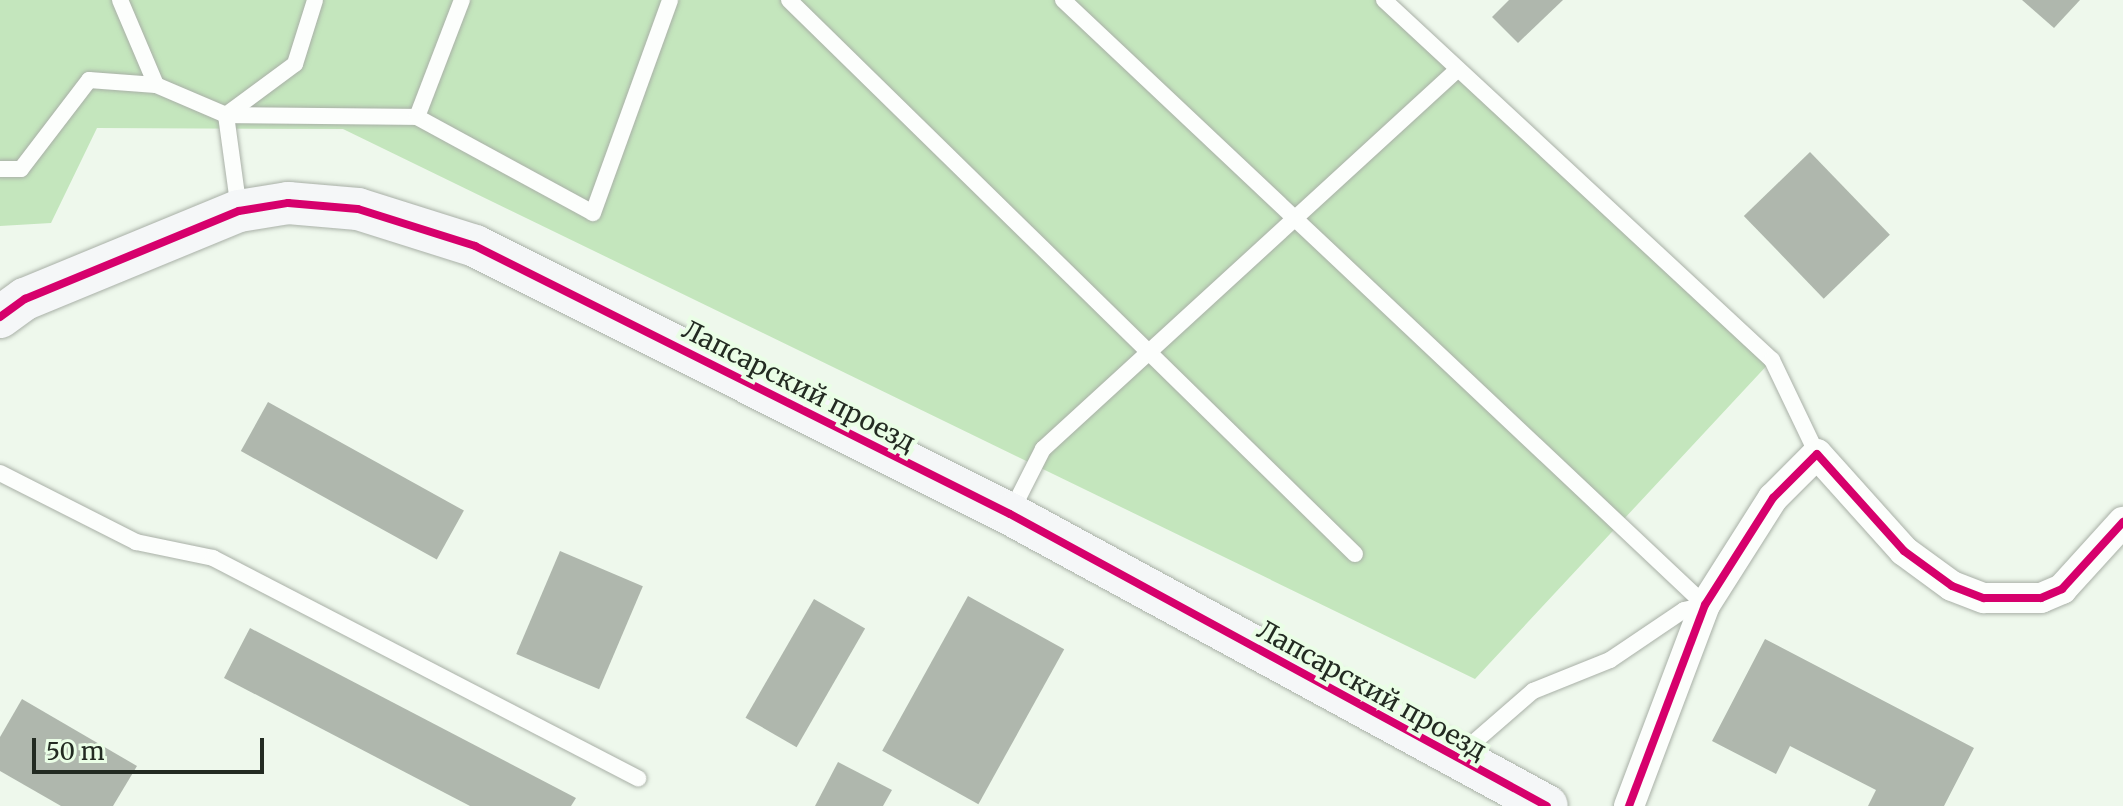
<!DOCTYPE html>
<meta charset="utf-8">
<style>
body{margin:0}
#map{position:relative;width:2123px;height:806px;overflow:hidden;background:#eef8ec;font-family:Merriweather,serif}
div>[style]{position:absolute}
.green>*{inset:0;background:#c4e6bd}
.building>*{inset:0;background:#afb7ad;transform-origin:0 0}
.roads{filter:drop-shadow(0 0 2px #a9b0a7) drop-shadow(0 0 2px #a9b0a7)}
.lane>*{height:16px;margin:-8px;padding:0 8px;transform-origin:8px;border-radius:8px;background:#fcfefc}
.street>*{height:30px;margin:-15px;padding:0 15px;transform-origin:15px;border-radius:15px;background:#fcfefc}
.secondary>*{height:42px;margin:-21px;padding:0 21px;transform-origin:21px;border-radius:21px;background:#f5f7f8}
.cycleway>*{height:8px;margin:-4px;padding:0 4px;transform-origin:4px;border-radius:4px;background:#d6006c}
span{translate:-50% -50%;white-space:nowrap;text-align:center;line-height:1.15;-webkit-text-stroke:8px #eafee6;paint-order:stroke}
.street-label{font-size:26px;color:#232b22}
.scale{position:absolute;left:32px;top:738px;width:232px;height:36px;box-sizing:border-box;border:4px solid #232b22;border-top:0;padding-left:10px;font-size:24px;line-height:28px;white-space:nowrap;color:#232b22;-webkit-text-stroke:6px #eafee6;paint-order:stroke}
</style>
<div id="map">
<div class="green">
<div style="clip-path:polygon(0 0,1384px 0,1772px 360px,1475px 679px,343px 129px,97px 128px,51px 223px,0 226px)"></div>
</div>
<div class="building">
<div style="clip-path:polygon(1509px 0,1563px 0,1518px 43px,1492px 17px)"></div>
<div style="clip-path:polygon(2022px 0,2080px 0,2054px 28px)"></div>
<div style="left:1810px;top:152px;width:115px;height:92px;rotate:46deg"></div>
<div style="left:268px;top:402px;width:224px;height:56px;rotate:29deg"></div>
<div style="left:560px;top:551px;width:90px;height:112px;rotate:23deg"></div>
<div style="left:968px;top:596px;width:110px;height:177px;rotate:29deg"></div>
<div style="left:814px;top:599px;width:59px;height:137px;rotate:30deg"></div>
<div style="clip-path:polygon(250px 628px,576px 798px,571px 806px,470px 806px,224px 678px)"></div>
<div style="clip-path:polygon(1765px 639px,1974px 748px,1944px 806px,1868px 806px,1876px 790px,1790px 746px,1776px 774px,1712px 741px)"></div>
<div style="clip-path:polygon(22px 699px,137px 766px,113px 806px,61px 806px,0 771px,0 737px)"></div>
<div style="clip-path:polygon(838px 762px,892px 790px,883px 806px,815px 806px)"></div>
</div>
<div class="roads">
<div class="lane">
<div style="left:120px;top:0;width:92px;rotate:67deg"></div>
<div style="left:156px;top:85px;width:76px;rotate:23.2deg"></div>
<div style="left:226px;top:115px;width:191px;rotate:0.6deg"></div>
<div style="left:417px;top:117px;width:125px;rotate:-69deg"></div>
<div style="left:789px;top:0;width:792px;rotate:44.39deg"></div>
<div style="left:1063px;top:0;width:882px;rotate:43.3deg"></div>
<div style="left:1384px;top:0;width:529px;rotate:42.86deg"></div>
<div style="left:1772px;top:360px;width:104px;rotate:64.4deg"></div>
<div style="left:417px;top:117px;width:200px;rotate:28.6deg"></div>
<div style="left:593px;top:213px;width:226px;rotate:-70.1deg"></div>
<div style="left:0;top:169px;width:21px"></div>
<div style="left:21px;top:169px;width:112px;rotate:-52.6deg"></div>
<div style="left:89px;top:80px;width:67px;rotate:4.3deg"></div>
<div style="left:239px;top:210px;width:96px;rotate:-97.8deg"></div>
<div style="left:226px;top:115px;width:86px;rotate:-36.5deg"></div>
<div style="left:295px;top:64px;width:67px;rotate:-72.6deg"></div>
<div style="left:0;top:473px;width:153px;rotate:26.9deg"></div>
<div style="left:136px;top:542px;width:79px;rotate:11.7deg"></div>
<div style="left:213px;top:558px;width:479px;rotate:27.4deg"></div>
<div style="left:1010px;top:514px;width:73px;rotate:-63.1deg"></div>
<div style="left:1043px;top:449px;width:561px;rotate:-42.47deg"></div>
<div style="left:1457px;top:757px;width:101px;rotate:-41deg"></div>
<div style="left:1533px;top:691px;width:83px;rotate:-21.9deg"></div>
<div style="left:1610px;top:660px;width:89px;rotate:-34deg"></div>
<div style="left:1684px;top:610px;width:22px;rotate:-13deg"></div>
</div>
<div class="street">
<div style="left:1629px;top:806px;width:215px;rotate:-69.3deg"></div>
<div style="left:1705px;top:605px;width:127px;rotate:-57.6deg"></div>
<div style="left:1773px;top:498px;width:62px;rotate:-45deg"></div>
<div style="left:1817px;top:454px;width:130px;rotate:48.1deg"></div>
<div style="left:1904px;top:551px;width:59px;rotate:36.1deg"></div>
<div style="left:1952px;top:586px;width:34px;rotate:21deg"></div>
<div style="left:1984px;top:598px;width:57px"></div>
<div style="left:2041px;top:598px;width:23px;rotate:-23deg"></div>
<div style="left:2062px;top:589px;width:91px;rotate:-47.7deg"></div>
</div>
<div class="secondary">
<div style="left:0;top:317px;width:31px;rotate:-36deg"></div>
<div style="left:25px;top:299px;width:231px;rotate:-22.4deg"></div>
<div style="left:239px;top:211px;width:50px;rotate:-9.3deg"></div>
<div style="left:288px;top:203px;width:70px;rotate:4.9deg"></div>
<div style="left:358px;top:209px;width:123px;rotate:17.5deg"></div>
<div style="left:475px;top:246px;width:598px;rotate:26.61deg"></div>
<div style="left:1010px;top:514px;width:611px;rotate:28.54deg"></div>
</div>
</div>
<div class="cycleway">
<div style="left:0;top:317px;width:31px;rotate:-36deg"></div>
<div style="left:25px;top:299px;width:231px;rotate:-22.4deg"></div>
<div style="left:239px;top:211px;width:50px;rotate:-9.3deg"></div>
<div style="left:288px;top:203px;width:70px;rotate:4.9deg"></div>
<div style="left:358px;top:209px;width:123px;rotate:17.5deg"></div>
<div style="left:475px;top:246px;width:598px;rotate:26.61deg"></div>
<div style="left:1010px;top:514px;width:611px;rotate:28.54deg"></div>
<div style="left:1629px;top:806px;width:215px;rotate:-69.3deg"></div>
<div style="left:1705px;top:605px;width:127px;rotate:-57.6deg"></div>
<div style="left:1773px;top:498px;width:62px;rotate:-45deg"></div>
<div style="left:1817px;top:454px;width:130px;rotate:48.1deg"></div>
<div style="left:1904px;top:551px;width:59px;rotate:36.1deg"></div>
<div style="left:1952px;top:586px;width:34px;rotate:21deg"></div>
<div style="left:1984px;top:598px;width:57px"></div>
<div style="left:2041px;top:598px;width:23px;rotate:-23deg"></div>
<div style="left:2062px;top:589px;width:91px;rotate:-47.7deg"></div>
</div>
<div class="street-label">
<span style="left:799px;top:386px;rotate:27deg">Лапсарский проезд</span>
<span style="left:1372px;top:690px;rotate:29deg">Лапсарский проезд</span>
</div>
<div class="scale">50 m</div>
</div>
